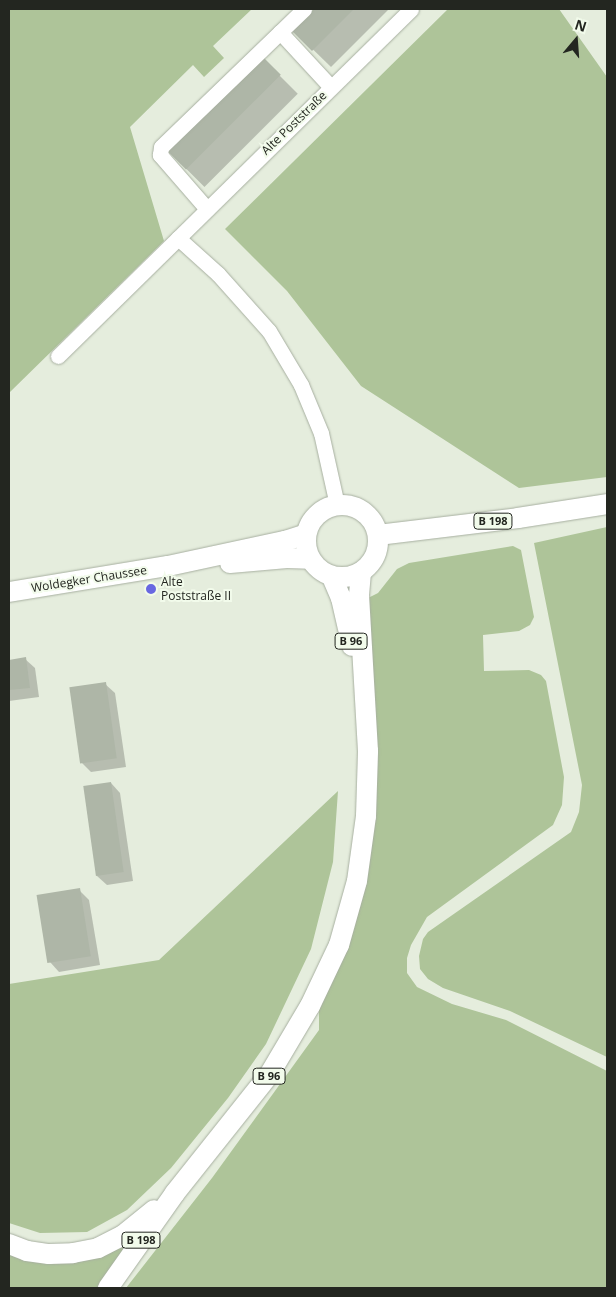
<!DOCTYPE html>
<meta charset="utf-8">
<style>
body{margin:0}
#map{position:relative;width:616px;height:1297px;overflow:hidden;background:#e5eddd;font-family:"Open Sans",sans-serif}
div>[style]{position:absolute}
.green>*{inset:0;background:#aec499}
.shadow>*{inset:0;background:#0003;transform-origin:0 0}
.building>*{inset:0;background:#aeb6a7;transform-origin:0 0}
.roads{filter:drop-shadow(0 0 1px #a7afa0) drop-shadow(0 0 1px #a7afa0)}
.minor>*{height:15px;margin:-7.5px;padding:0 7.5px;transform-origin:7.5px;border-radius:7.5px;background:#fff}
.major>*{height:20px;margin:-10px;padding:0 10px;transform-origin:10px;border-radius:10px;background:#fff}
.major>.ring{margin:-10px;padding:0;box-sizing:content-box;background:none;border:20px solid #fff;border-radius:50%}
.dots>*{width:14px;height:14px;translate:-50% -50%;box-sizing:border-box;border:2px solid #f2fbeb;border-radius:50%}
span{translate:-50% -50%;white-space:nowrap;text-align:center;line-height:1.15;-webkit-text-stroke:4px #f2fbeb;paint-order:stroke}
.shield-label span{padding:1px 4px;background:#f2fbeb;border:1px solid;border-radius:4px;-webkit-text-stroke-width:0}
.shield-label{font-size:11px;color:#232620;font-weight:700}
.street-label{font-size:12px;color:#232620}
.poi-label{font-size:12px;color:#232620}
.left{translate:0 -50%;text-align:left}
.frame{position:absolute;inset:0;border:10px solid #232620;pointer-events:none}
.north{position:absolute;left:551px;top:15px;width:50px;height:50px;-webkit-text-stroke:4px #f2fbeb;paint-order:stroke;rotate:18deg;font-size:14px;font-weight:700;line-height:20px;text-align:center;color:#232620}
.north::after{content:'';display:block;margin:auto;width:18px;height:22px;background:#232620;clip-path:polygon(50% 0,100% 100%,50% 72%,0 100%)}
</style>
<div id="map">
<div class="green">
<div style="clip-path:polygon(9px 9px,252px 9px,213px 46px,224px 58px,204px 77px,193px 65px,130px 127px,164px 241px,9px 393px)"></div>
<div style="clip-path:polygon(448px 9px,559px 9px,607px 77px,607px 477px,519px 488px,361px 386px,287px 291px,225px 229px)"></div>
<div style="clip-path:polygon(607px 527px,607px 1057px,510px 1011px,443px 988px,428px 979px,420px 969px,419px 956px,423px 939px,428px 932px,571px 832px,579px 812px,582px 785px,534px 543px)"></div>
<div style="clip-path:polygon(513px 546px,521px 550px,534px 617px,530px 625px,519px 631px,483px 635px,484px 671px,529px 670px,541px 675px,546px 681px,564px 777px,562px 805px,553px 825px,427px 917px,411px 945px,407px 958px,407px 973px,417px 987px,452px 1004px,506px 1020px,607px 1071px,607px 1288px,126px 1288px,212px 1178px,319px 1030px,319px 1010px,372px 842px,376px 807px,376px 720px,364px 600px,378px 593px,397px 569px,409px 563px)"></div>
<div style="clip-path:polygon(338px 791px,333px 862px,311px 949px,266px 1044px,228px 1098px,171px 1168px,127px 1210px,87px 1232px,40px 1233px,9px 1223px,9px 984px,159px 960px)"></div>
<div style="clip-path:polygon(142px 1230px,100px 1288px,9px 1288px,9px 1252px,28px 1258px)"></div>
</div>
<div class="shadow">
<div style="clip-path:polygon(316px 9px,389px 9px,331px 67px,294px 31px)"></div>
<div style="left:261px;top:57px;width:52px;height:132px;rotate:45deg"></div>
<div style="clip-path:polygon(25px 659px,35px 668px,39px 697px,9px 701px,9px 661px)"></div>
<div style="clip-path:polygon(105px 684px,115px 693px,126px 767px,91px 772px,81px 762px)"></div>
<div style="clip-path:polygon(111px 783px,120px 793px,133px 881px,107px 885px,97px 876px)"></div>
<div style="clip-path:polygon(79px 890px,89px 900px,100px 965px,59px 972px,50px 962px)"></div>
</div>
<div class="building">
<div style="clip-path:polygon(314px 9px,354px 9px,312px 51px,292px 31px)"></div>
<div style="left:261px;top:55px;width:28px;height:134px;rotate:45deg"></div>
<div style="clip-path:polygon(26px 657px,30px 688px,9px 690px,9px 660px)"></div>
<div style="left:106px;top:682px;width:77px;height:37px;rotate:82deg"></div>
<div style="left:111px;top:782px;width:91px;height:28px;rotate:82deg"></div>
<div style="left:80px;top:888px;width:69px;height:44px;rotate:81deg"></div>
</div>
<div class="roads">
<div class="minor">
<div style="left:304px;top:9px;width:33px;rotate:136deg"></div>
<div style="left:280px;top:32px;width:75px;rotate:47.2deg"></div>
<div style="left:207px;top:209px;width:72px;rotate:-131deg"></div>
<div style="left:160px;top:155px;width:8px;rotate:-83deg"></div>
<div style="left:161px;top:147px;width:165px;rotate:-44deg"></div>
<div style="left:178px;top:238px;width:54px;rotate:42deg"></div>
<div style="left:218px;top:274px;width:76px;rotate:48.2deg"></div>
<div style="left:269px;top:331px;width:63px;rotate:59.3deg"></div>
<div style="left:301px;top:385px;width:52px;rotate:67.4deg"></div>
<div style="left:321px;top:433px;width:74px;rotate:77.5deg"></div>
<div style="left:58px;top:356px;width:495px;rotate:-44.5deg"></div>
</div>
<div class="major">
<div class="ring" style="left:306px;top:505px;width:52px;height:52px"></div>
<div style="left:378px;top:535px;width:141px;rotate:-6.9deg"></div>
<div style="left:518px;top:518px;width:90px;rotate:-8.9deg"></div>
<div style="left:230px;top:563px;width:57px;rotate:-5deg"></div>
<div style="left:287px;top:558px;width:23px;rotate:2deg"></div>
<div style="left:332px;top:577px;width:23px;rotate:67deg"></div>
<div style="left:341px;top:598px;width:49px;rotate:77.1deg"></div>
<div style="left:9px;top:592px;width:161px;rotate:-9.3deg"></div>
<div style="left:168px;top:566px;width:120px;rotate:-12.1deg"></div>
<div style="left:285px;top:541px;width:22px;rotate:-18deg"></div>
<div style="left:9px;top:1244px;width:19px;rotate:21deg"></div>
<div style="left:27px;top:1251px;width:22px;rotate:8deg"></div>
<div style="left:49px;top:1254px;width:24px;rotate:-2deg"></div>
<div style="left:73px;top:1253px;width:25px;rotate:-11deg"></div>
<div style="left:98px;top:1248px;width:27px;rotate:-27deg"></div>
<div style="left:122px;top:1236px;width:41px;rotate:-39.1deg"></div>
<div style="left:108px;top:1288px;width:116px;rotate:-54.8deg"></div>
<div style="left:175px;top:1193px;width:151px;rotate:-51.5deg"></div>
<div style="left:269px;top:1075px;width:80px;rotate:-59.3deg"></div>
<div style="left:310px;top:1006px;width:68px;rotate:-64.6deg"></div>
<div style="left:339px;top:945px;width:66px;rotate:-74.3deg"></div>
<div style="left:357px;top:881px;width:66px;rotate:-82.1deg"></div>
<div style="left:366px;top:816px;width:65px;rotate:-88.2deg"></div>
<div style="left:368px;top:751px;width:156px;rotate:-93.3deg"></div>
<div style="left:359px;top:595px;width:23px;rotate:-85deg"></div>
</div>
</div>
<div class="dots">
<div style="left:151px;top:589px;background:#6867e1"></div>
</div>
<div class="shield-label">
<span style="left:493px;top:521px">B 198</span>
<span style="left:351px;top:641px">B 96</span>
<span style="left:269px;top:1076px">B 96</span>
<span style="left:141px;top:1240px">B 198</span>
</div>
<div class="street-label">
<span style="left:294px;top:123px;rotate:-44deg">Alte Poststraße</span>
<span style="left:89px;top:579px;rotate:-9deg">Woldegker Chaussee</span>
</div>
<div class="poi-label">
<span class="left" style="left:161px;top:589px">Alte<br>Poststraße II</span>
</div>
<div class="frame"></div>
<div class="north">N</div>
</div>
